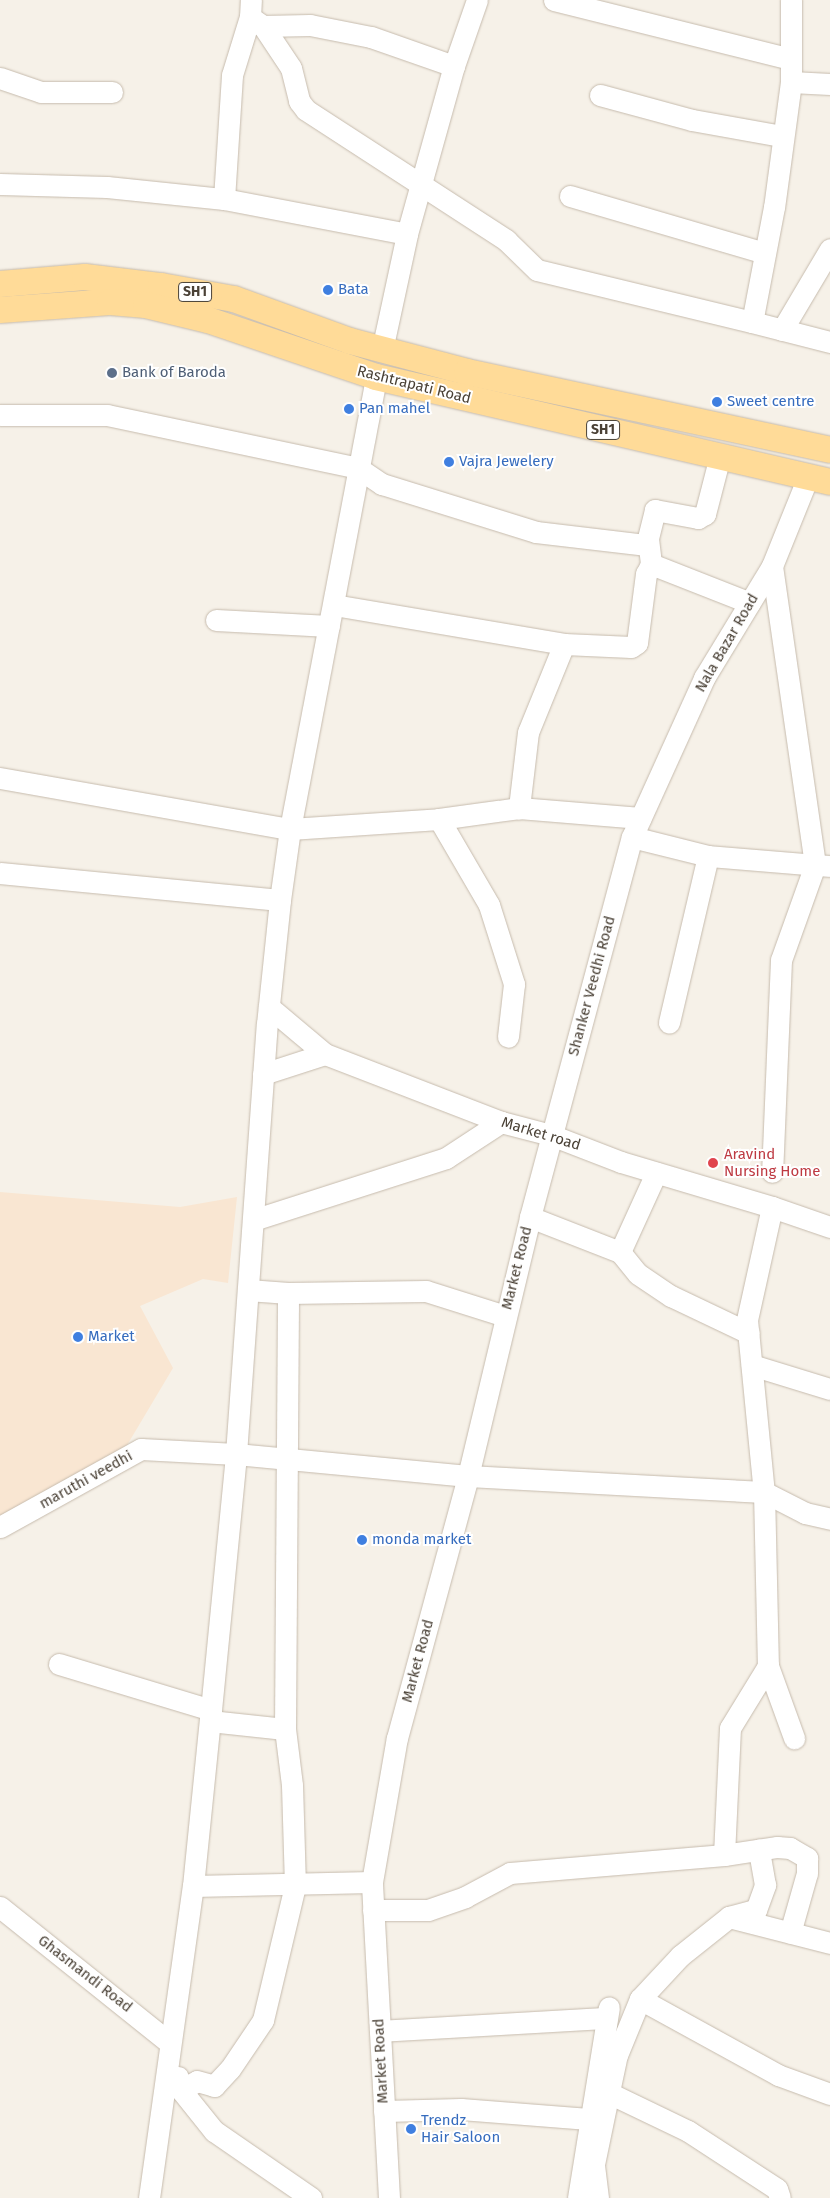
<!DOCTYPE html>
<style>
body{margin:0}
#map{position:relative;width:830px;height:2198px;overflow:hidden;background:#f6f1e8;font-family:"Fira Sans",sans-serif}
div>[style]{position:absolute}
.commercial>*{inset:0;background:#f9e6d2}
.roads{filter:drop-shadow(0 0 1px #c6bbad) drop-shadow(0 0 1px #c6bbad)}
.minor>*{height:21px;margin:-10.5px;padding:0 10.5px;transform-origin:10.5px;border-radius:10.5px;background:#fff}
.major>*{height:26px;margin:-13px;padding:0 13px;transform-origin:13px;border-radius:13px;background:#ffdb98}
.dots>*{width:14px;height:14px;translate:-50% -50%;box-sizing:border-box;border:2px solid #fff;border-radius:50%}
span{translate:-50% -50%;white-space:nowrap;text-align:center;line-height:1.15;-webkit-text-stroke:4px #fff;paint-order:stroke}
.shield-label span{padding:1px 4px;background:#fff;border:1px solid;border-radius:4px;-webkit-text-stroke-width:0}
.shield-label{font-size:14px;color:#4a4136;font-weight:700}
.shop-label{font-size:15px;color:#366cbe}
.left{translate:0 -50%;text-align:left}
.service-label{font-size:15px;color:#4e5e75}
.street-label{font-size:15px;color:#4a4136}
.health-label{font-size:15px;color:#be3a42}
</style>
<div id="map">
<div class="commercial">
<div style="clip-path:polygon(0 1192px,180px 1207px,237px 1197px,228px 1283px,203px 1279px,140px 1306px,173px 1368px,123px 1452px,0 1521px)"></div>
</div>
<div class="roads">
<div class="minor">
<div style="left:554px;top:0;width:244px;rotate:14deg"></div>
<div style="left:791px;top:0;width:82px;rotate:90deg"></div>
<div style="left:791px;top:82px;width:126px;rotate:97.7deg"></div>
<div style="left:774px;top:207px;width:117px;rotate:100.8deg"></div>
<div style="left:752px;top:322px;width:81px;rotate:14.4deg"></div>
<div style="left:250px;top:17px;width:16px;rotate:35deg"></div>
<div style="left:263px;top:26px;width:47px;rotate:-1.2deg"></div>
<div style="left:310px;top:25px;width:62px;rotate:11.1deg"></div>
<div style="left:371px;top:37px;width:88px;rotate:19.3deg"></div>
<div style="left:263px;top:26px;width:50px;rotate:56.3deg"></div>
<div style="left:291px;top:68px;width:34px;rotate:76deg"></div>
<div style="left:299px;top:101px;width:11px;rotate:52deg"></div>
<div style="left:306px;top:110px;width:239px;rotate:33deg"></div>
<div style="left:506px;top:240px;width:43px;rotate:44.1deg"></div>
<div style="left:537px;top:270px;width:221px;rotate:13.6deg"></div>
<div style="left:0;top:78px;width:43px;rotate:18.9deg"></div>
<div style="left:41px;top:92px;width:71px"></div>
<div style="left:791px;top:82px;width:39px;rotate:3deg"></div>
<div style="left:600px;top:95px;width:95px;rotate:15.2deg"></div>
<div style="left:692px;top:120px;width:91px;rotate:10.1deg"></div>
<div style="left:0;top:184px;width:107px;rotate:1.6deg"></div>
<div style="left:107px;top:187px;width:118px;rotate:5.9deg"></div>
<div style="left:224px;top:199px;width:186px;rotate:10.8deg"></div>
<div style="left:570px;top:196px;width:203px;rotate:16.3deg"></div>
<div style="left:224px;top:199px;width:124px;rotate:-86.3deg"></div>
<div style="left:232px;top:75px;width:61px;rotate:-72.8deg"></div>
<div style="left:250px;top:17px;width:17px;rotate:-87deg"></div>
<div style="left:782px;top:330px;width:94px;rotate:-59.3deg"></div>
<div style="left:382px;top:350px;width:119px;rotate:-77.8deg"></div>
<div style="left:407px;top:234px;width:174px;rotate:-74.4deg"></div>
<div style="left:454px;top:66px;width:70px;rotate:-70.8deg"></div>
<div style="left:0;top:415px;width:107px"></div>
<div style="left:107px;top:415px;width:257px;rotate:11.9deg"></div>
<div style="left:358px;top:468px;width:29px;rotate:34deg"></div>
<div style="left:382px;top:484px;width:161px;rotate:17.3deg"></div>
<div style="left:536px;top:532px;width:112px;rotate:6.7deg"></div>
<div style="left:720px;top:456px;width:60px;rotate:104.5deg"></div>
<div style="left:705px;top:514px;width:8px;rotate:150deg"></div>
<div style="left:698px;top:518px;width:44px;rotate:-169.5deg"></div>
<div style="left:655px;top:510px;width:30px;rotate:104deg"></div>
<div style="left:648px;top:539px;width:25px;rotate:83deg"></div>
<div style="left:651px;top:564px;width:106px;rotate:21.5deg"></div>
<div style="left:772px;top:566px;width:302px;rotate:81.8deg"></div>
<div style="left:815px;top:865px;width:101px;rotate:109.7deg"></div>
<div style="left:781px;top:960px;width:212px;rotate:92.4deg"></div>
<div style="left:334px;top:605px;width:233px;rotate:9.6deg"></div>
<div style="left:564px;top:644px;width:95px;rotate:112.2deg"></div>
<div style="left:528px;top:732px;width:77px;rotate:96.8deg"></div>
<div style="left:216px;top:620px;width:113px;rotate:3deg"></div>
<div style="left:564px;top:644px;width:67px;rotate:2.6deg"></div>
<div style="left:631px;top:647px;width:7px;rotate:-34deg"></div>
<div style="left:637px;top:643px;width:70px;rotate:-82.6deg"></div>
<div style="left:646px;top:574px;width:11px;rotate:-63deg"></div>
<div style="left:0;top:778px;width:294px;rotate:10deg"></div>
<div style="left:290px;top:829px;width:149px;rotate:-3.8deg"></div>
<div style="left:439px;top:819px;width:81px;rotate:-7.8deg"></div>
<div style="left:519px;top:808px;width:122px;rotate:4.7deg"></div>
<div style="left:439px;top:819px;width:99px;rotate:59.8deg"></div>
<div style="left:489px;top:905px;width:83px;rotate:72.4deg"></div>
<div style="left:514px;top:984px;width:53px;rotate:96.5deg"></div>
<div style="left:632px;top:837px;width:78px;rotate:14deg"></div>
<div style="left:708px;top:856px;width:171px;rotate:103.2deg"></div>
<div style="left:708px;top:856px;width:122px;rotate:4.7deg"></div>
<div style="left:0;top:873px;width:281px;rotate:5.5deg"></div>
<div style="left:269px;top:1007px;width:73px;rotate:40deg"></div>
<div style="left:325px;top:1054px;width:189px;rotate:21.1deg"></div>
<div style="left:501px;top:1122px;width:52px;rotate:14.6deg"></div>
<div style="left:551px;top:1135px;width:75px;rotate:21.1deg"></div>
<div style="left:621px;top:1162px;width:158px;rotate:16.6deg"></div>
<div style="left:772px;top:1207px;width:61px;rotate:19deg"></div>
<div style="left:263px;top:1074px;width:65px;rotate:-17.9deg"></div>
<div style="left:772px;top:1207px;width:116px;rotate:102.5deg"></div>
<div style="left:747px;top:1320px;width:173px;rotate:84.4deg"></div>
<div style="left:764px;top:1492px;width:174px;rotate:88.7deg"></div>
<div style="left:768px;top:1666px;width:77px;rotate:70.1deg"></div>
<div style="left:530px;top:1217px;width:97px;rotate:21.3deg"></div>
<div style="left:620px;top:1252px;width:28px;rotate:51deg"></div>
<div style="left:638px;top:1274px;width:40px;rotate:34deg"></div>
<div style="left:671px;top:1296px;width:86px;rotate:25.4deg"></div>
<div style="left:253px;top:1220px;width:203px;rotate:-17.8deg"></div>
<div style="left:446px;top:1158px;width:66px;rotate:-33.2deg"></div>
<div style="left:620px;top:1252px;width:87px;rotate:-65.5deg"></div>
<div style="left:248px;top:1290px;width:40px;rotate:4.3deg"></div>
<div style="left:288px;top:1293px;width:138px;rotate:-0.8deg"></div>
<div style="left:426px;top:1291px;width:83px;rotate:17.6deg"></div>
<div style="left:752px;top:1365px;width:82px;rotate:17.1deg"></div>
<div style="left:0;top:1527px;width:161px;rotate:-29deg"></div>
<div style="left:141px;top:1449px;width:95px;rotate:3deg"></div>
<div style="left:236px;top:1454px;width:233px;rotate:5.4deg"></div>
<div style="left:468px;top:1476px;width:296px;rotate:3.1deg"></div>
<div style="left:764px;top:1492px;width:46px;rotate:27.1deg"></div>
<div style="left:805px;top:1513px;width:26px;rotate:13deg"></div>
<div style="left:59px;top:1664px;width:159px;rotate:16.8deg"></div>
<div style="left:210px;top:1721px;width:75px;rotate:6.1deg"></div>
<div style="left:724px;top:1855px;width:127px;rotate:-87.3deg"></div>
<div style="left:730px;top:1728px;width:73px;rotate:-58.5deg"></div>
<div style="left:193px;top:1886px;width:179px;rotate:-1.3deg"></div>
<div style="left:0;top:1907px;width:218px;rotate:38.7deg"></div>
<div style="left:373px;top:1910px;width:55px"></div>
<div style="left:428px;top:1910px;width:39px;rotate:-19deg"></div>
<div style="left:465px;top:1897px;width:51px;rotate:-28.1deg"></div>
<div style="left:510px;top:1873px;width:215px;rotate:-4.8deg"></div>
<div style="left:724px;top:1855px;width:54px;rotate:-8.6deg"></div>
<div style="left:777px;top:1847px;width:13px;rotate:4deg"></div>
<div style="left:790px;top:1848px;width:20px;rotate:30deg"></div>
<div style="left:807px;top:1858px;width:15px;rotate:90deg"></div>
<div style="left:807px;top:1873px;width:62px;rotate:105.8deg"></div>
<div style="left:729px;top:1917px;width:104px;rotate:14.4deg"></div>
<div style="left:640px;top:1999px;width:158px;rotate:28.8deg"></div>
<div style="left:778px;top:2075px;width:55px;rotate:20.1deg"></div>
<div style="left:380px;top:2031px;width:227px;rotate:-3.3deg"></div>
<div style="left:178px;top:2077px;width:13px;rotate:77deg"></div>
<div style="left:181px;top:2090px;width:53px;rotate:51.2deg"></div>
<div style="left:214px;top:2131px;width:118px;rotate:34.6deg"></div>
<div style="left:181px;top:2090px;width:18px;rotate:-29deg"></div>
<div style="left:197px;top:2081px;width:18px;rotate:16deg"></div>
<div style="left:214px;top:2086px;width:23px;rotate:-47deg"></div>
<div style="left:230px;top:2069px;width:59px;rotate:-56deg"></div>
<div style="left:263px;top:2020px;width:138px;rotate:-76.6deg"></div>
<div style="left:295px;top:1886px;width:101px;rotate:-91.7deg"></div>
<div style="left:292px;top:1785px;width:56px;rotate:-97.1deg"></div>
<div style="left:285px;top:1729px;width:436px;rotate:-89.6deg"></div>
<div style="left:609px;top:2093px;width:88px;rotate:25.7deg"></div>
<div style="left:688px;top:2131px;width:106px;rotate:33.1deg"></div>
<div style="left:777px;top:2189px;width:9px;rotate:72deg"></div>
<div style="left:384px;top:2111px;width:77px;rotate:-1.5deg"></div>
<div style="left:461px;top:2109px;width:128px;rotate:4.5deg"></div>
<div style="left:149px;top:2198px;width:315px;rotate:-82deg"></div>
<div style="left:193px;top:1886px;width:177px;rotate:-84.2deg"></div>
<div style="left:211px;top:1710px;width:257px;rotate:-84.4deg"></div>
<div style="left:236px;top:1454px;width:431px;rotate:-85.9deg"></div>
<div style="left:267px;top:1024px;width:125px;rotate:-84deg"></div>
<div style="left:280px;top:900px;width:72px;rotate:-82deg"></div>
<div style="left:290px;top:829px;width:460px;rotate:-79.2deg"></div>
<div style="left:389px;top:2198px;width:316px;rotate:-93.1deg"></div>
<div style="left:372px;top:1882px;width:146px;rotate:-80.2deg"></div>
<div style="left:397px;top:1738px;width:271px;rotate:-74.8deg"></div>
<div style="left:468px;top:1476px;width:266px;rotate:-76.5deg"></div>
<div style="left:530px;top:1217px;width:393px;rotate:-75deg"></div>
<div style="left:632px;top:837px;width:175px;rotate:-65.6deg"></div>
<div style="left:704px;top:678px;width:131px;rotate:-58.7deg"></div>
<div style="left:772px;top:566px;width:96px;rotate:-68deg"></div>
<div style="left:578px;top:2198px;width:193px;rotate:-80.8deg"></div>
<div style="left:598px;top:2198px;width:34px;rotate:-97deg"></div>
<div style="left:594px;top:2164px;width:79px;rotate:-78.3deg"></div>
<div style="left:610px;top:2087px;width:33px;rotate:-78deg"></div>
<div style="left:617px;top:2055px;width:61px;rotate:-67.7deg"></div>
<div style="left:640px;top:1999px;width:59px;rotate:-47.1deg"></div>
<div style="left:680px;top:1956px;width:63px;rotate:-38.5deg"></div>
<div style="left:729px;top:1917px;width:28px;rotate:-15deg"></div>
<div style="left:756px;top:1910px;width:27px;rotate:-70deg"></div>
<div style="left:765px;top:1885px;width:36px;rotate:-100deg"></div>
</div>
<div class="major">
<div style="left:0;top:284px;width:85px;rotate:-4.7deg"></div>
<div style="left:85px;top:277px;width:77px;rotate:6.8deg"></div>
<div style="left:161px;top:286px;width:74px;rotate:10.1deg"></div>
<div style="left:234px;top:299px;width:123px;rotate:19.9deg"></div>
<div style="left:350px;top:341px;width:121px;rotate:14.8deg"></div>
<div style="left:467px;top:372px;width:371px;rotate:12.1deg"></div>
<div style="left:0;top:310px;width:110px;rotate:-4.2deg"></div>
<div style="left:110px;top:302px;width:36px;rotate:5deg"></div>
<div style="left:146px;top:305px;width:64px;rotate:13.6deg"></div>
<div style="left:208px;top:320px;width:177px;rotate:18.7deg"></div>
<div style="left:376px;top:377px;width:466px;rotate:13deg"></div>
</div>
</div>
<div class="dots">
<div style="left:328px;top:290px;background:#3f7fe0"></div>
<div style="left:112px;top:373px;background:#5c6f8a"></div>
<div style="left:717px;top:402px;background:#3f7fe0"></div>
<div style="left:349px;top:409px;background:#3f7fe0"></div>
<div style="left:449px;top:462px;background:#3f7fe0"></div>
<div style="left:713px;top:1163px;background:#e0444e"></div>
<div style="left:78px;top:1337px;background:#3f7fe0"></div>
<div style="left:362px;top:1540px;background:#3f7fe0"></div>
<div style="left:411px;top:2129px;background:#3f7fe0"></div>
</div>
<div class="shield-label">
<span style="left:195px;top:292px">SH1</span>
<span style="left:603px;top:430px">SH1</span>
</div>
<div class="shop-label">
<span class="left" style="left:338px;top:290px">Bata</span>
<span class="left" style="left:727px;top:402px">Sweet centre</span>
<span class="left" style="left:359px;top:409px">Pan mahel</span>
<span class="left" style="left:459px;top:462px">Vajra Jewelery</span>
<span class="left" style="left:88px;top:1337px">Market</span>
<span class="left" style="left:372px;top:1540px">monda market</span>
<span class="left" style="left:421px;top:2129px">Trendz<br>Hair Saloon</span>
</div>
<div class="service-label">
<span class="left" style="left:122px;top:373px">Bank of Baroda</span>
</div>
<div class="street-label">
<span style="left:414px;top:385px;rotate:14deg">Rashtrapati Road</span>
<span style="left:727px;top:643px;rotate:-60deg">Nala Bazar Road</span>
<span style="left:592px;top:986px;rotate:-75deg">Shanker Veedhi Road</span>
<span style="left:541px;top:1134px;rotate:17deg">Market road</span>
<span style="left:517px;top:1268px;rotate:-76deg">Market Road</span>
<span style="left:86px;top:1480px;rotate:-29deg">maruthi veedhi</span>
<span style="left:418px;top:1661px;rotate:-75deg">Market Road</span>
<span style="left:85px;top:1974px;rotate:38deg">Ghasmandi Road</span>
<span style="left:381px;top:2061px;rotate:-93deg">Market Road</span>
</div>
<div class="health-label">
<span class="left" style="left:724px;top:1163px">Aravind<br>Nursing Home</span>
</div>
</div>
